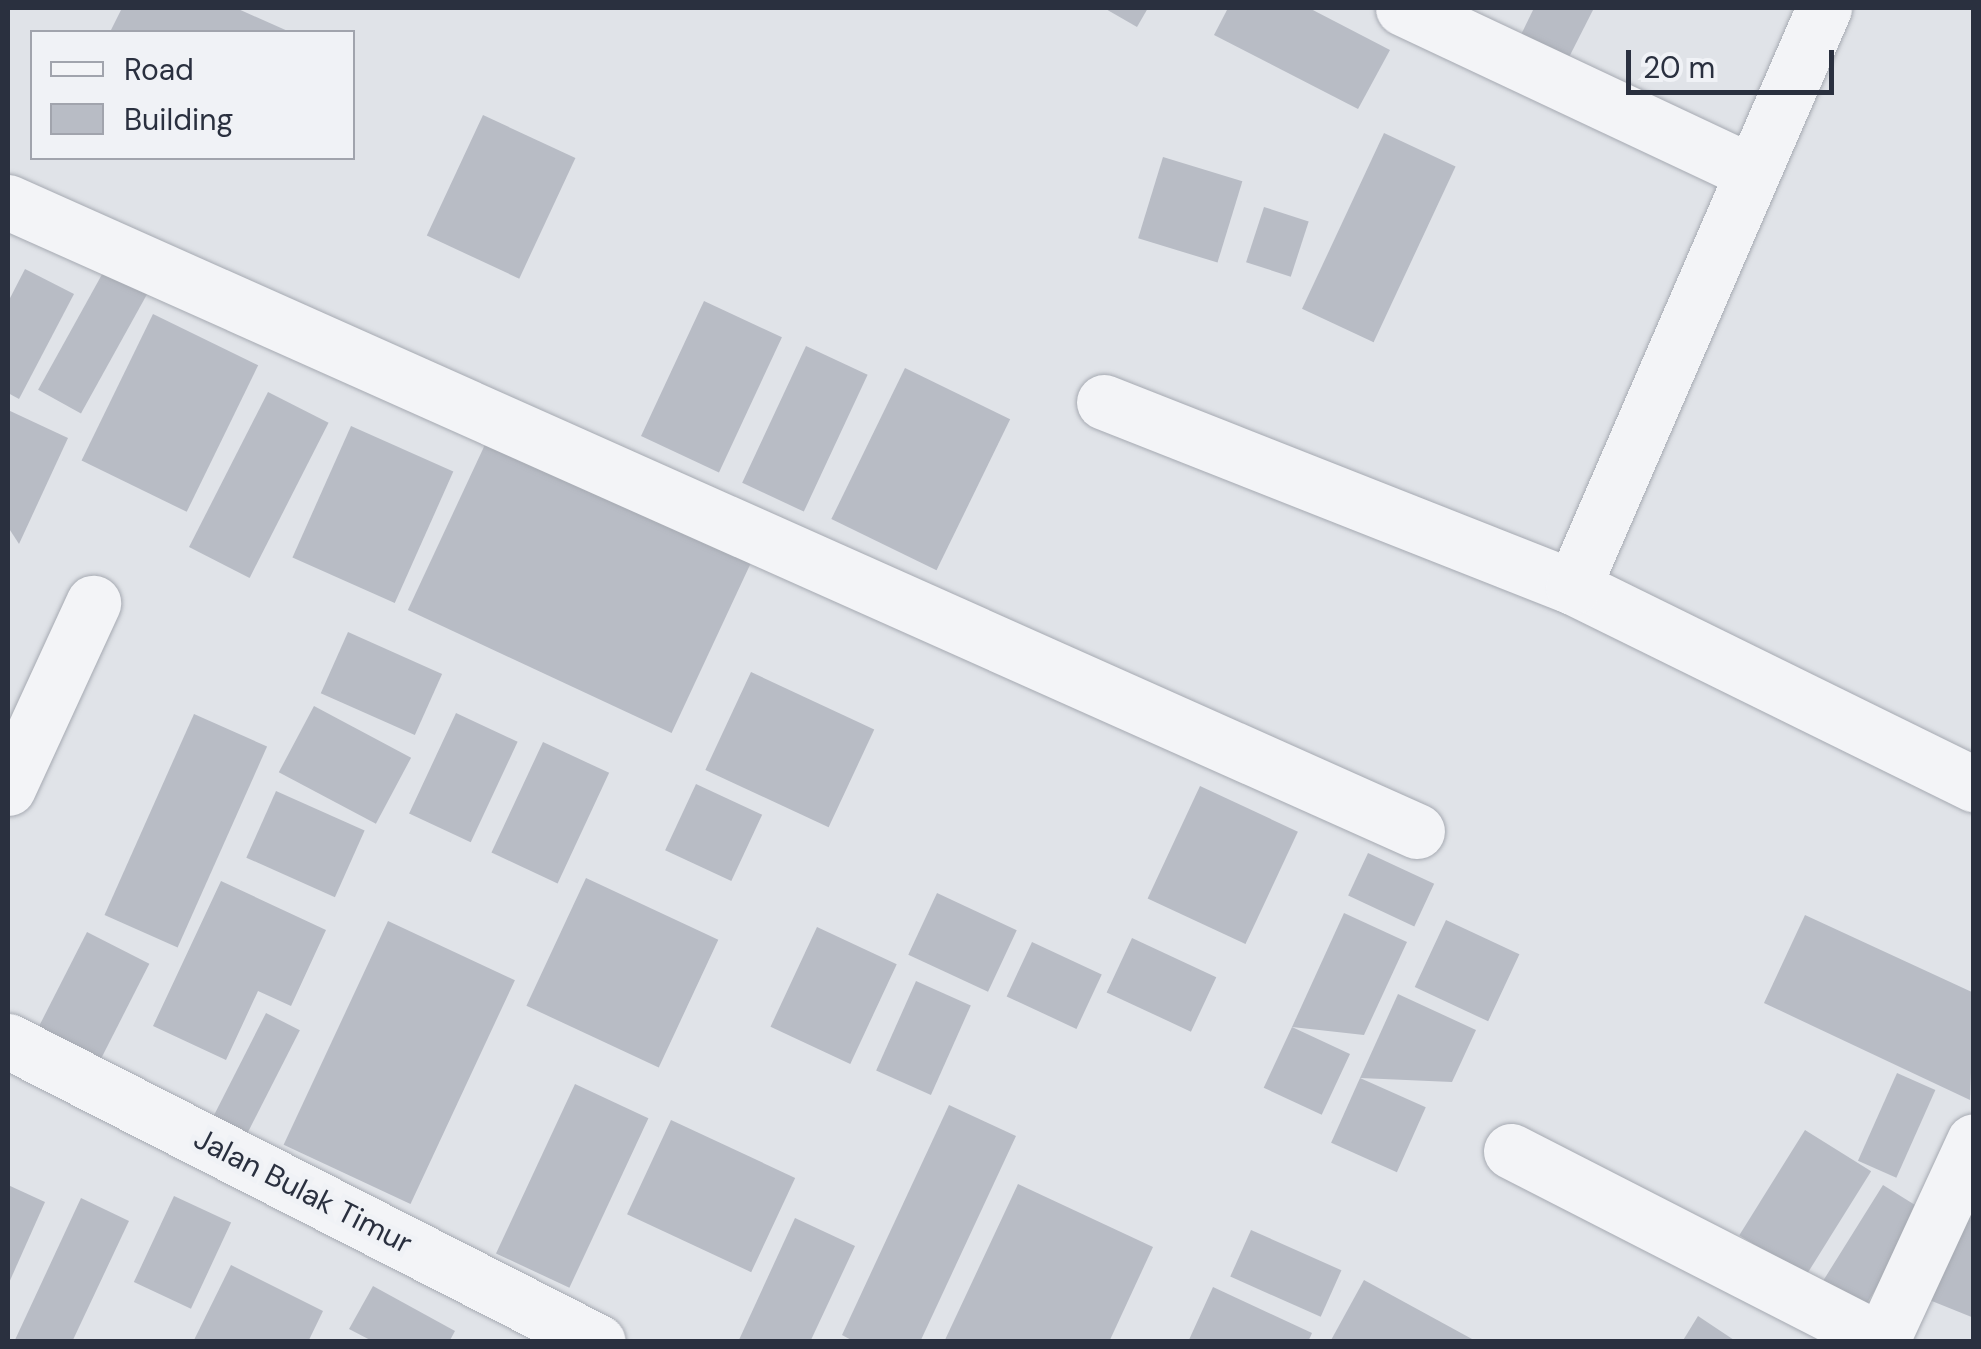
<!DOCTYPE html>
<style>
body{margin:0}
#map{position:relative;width:1981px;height:1349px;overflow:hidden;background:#e0e3e8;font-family:"DM Sans",sans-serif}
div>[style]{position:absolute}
.building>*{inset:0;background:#b8bcc5;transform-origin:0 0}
.roads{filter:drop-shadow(0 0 2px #a6aab2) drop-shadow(0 0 2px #a6aab2)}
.minor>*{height:55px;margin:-27.5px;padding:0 27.5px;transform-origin:27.5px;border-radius:27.5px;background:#f3f4f7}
span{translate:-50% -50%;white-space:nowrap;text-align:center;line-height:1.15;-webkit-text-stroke:10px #f0f2f6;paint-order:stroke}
.street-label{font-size:30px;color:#2a303f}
.frame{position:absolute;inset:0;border:10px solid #2a303f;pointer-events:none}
.legend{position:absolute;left:30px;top:30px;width:325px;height:130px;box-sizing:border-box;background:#f0f2f6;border:2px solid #a1a4ad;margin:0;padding:12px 18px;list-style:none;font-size:30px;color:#2a303f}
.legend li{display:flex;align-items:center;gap:20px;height:50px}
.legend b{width:50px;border:2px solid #a1a4ad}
.scale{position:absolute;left:1626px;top:50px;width:208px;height:45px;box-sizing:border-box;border:5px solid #2a303f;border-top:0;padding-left:12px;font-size:30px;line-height:35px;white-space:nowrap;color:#2a303f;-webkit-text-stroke:8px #f0f2f6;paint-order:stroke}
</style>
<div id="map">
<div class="building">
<div style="clip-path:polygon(122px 8px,236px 8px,290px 32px,110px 32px)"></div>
<div style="clip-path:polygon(1104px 8px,1148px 8px,1137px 27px)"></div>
<div style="clip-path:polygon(1228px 8px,1309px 8px,1390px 50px,1358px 109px,1214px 35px)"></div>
<div style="clip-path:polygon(1534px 8px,1594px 8px,1563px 69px,1516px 45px)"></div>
<div style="left:483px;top:115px;width:102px;height:133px;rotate:25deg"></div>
<div style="left:1384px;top:133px;width:79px;height:194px;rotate:25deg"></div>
<div style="left:1163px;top:157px;width:83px;height:85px;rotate:17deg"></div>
<div style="left:1264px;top:207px;width:47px;height:58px;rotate:18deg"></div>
<div style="clip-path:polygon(25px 269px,74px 294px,19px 399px,8px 393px,8px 302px)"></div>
<div style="left:105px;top:269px;width:49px;height:138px;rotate:29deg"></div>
<div style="left:704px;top:301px;width:86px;height:149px;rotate:25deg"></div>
<div style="left:153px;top:314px;width:117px;height:163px;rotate:26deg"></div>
<div style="left:806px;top:346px;width:68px;height:151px;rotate:25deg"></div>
<div style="left:905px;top:368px;width:117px;height:168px;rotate:26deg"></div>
<div style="left:268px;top:392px;width:68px;height:174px;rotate:27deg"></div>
<div style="clip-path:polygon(8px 410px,68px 438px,19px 544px,8px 527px)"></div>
<div style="left:351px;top:426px;width:112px;height:144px;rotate:24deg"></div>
<div style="left:489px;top:436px;width:291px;height:192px;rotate:25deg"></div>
<div style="left:348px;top:632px;width:103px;height:67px;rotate:24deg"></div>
<div style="left:751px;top:672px;width:136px;height:108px;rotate:25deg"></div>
<div style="left:314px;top:706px;width:110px;height:75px;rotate:28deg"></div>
<div style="left:456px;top:713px;width:68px;height:111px;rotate:25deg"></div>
<div style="left:194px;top:714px;width:80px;height:220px;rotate:24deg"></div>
<div style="left:543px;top:742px;width:73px;height:122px;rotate:25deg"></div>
<div style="left:696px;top:784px;width:73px;height:73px;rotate:25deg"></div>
<div style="left:1200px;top:786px;width:108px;height:124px;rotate:25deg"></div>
<div style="left:276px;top:791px;width:97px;height:73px;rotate:24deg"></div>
<div style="left:1368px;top:853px;width:73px;height:47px;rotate:25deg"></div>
<div style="left:586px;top:878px;width:146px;height:141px;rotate:25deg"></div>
<div style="clip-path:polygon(221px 881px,326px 930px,291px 1006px,258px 991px,226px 1060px,153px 1026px)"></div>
<div style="left:937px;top:893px;width:88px;height:68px;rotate:25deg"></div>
<div style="clip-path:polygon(1344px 913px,1407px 942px,1364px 1035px,1292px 1027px)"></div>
<div style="clip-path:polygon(1805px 915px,1974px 993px,1970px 1100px,1764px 1003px)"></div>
<div style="left:1446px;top:920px;width:81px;height:74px;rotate:25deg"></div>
<div style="left:388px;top:921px;width:140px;height:247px;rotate:25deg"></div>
<div style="left:817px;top:927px;width:88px;height:110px;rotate:25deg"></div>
<div style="left:87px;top:932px;width:70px;height:106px;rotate:27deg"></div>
<div style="left:1132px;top:938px;width:93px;height:60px;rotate:25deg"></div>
<div style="left:1032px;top:942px;width:77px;height:60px;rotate:25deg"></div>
<div style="left:916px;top:981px;width:60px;height:98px;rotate:24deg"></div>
<div style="clip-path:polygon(1398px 994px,1476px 1030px,1452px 1082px,1360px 1078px)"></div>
<div style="left:266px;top:1013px;width:38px;height:127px;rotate:27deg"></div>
<div style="left:1292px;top:1027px;width:64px;height:67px;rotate:25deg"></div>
<div style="left:1897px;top:1073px;width:42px;height:96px;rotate:24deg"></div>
<div style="left:1360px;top:1078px;width:72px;height:71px;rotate:24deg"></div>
<div style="left:575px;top:1084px;width:81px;height:187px;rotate:25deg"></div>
<div style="clip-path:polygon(949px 1105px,1016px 1136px,920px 1342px,855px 1342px,842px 1335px)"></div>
<div style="left:671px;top:1120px;width:137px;height:104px;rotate:25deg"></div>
<div style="left:1805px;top:1130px;width:78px;height:124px;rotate:32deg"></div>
<div style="clip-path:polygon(1018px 1184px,1153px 1247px,1109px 1342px,944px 1342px)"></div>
<div style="clip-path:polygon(8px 1185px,45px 1202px,8px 1285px)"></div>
<div style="left:1883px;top:1185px;width:49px;height:117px;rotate:32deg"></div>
<div style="clip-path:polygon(1974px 1186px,1974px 1318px,1912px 1293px)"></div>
<div style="left:174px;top:1196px;width:63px;height:95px;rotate:25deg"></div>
<div style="clip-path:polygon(81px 1198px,129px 1221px,72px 1342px,14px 1342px)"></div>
<div style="clip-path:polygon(795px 1218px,855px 1246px,810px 1342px,738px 1342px)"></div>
<div style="left:1251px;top:1230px;width:99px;height:51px;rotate:24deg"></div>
<div style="clip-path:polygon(231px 1265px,323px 1311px,308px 1342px,193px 1342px)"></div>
<div style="clip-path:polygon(1364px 1280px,1472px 1339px,1470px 1342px,1330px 1342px)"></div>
<div style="clip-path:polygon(373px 1286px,455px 1331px,449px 1342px,374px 1342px,349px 1329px)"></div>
<div style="clip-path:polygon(1213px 1287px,1312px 1333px,1308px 1342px,1188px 1342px)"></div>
<div style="clip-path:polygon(1698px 1316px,1737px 1342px,1682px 1342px)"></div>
</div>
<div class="roads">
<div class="minor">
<div style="left:1403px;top:8px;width:382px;rotate:25.2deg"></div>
<div style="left:8px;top:202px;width:1543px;rotate:24.06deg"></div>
<div style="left:1104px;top:402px;width:504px;rotate:21.53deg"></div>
<div style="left:1573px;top:587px;width:447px;rotate:26.2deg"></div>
<div style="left:1573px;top:587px;width:631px;rotate:-66.56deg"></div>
<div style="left:8px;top:788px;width:204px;rotate:-65.3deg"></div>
<div style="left:8px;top:1041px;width:662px;rotate:27.03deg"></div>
<div style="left:1511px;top:1151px;width:419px;rotate:27.1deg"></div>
<div style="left:1882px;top:1340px;width:219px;rotate:-65.2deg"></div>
</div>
</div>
<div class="street-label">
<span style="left:303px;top:1191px;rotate:27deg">Jalan Bulak Timur</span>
</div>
<div class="frame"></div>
<ul class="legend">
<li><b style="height:12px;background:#f3f4f7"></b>Road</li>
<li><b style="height:28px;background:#b8bcc5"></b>Building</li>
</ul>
<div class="scale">20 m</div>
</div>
